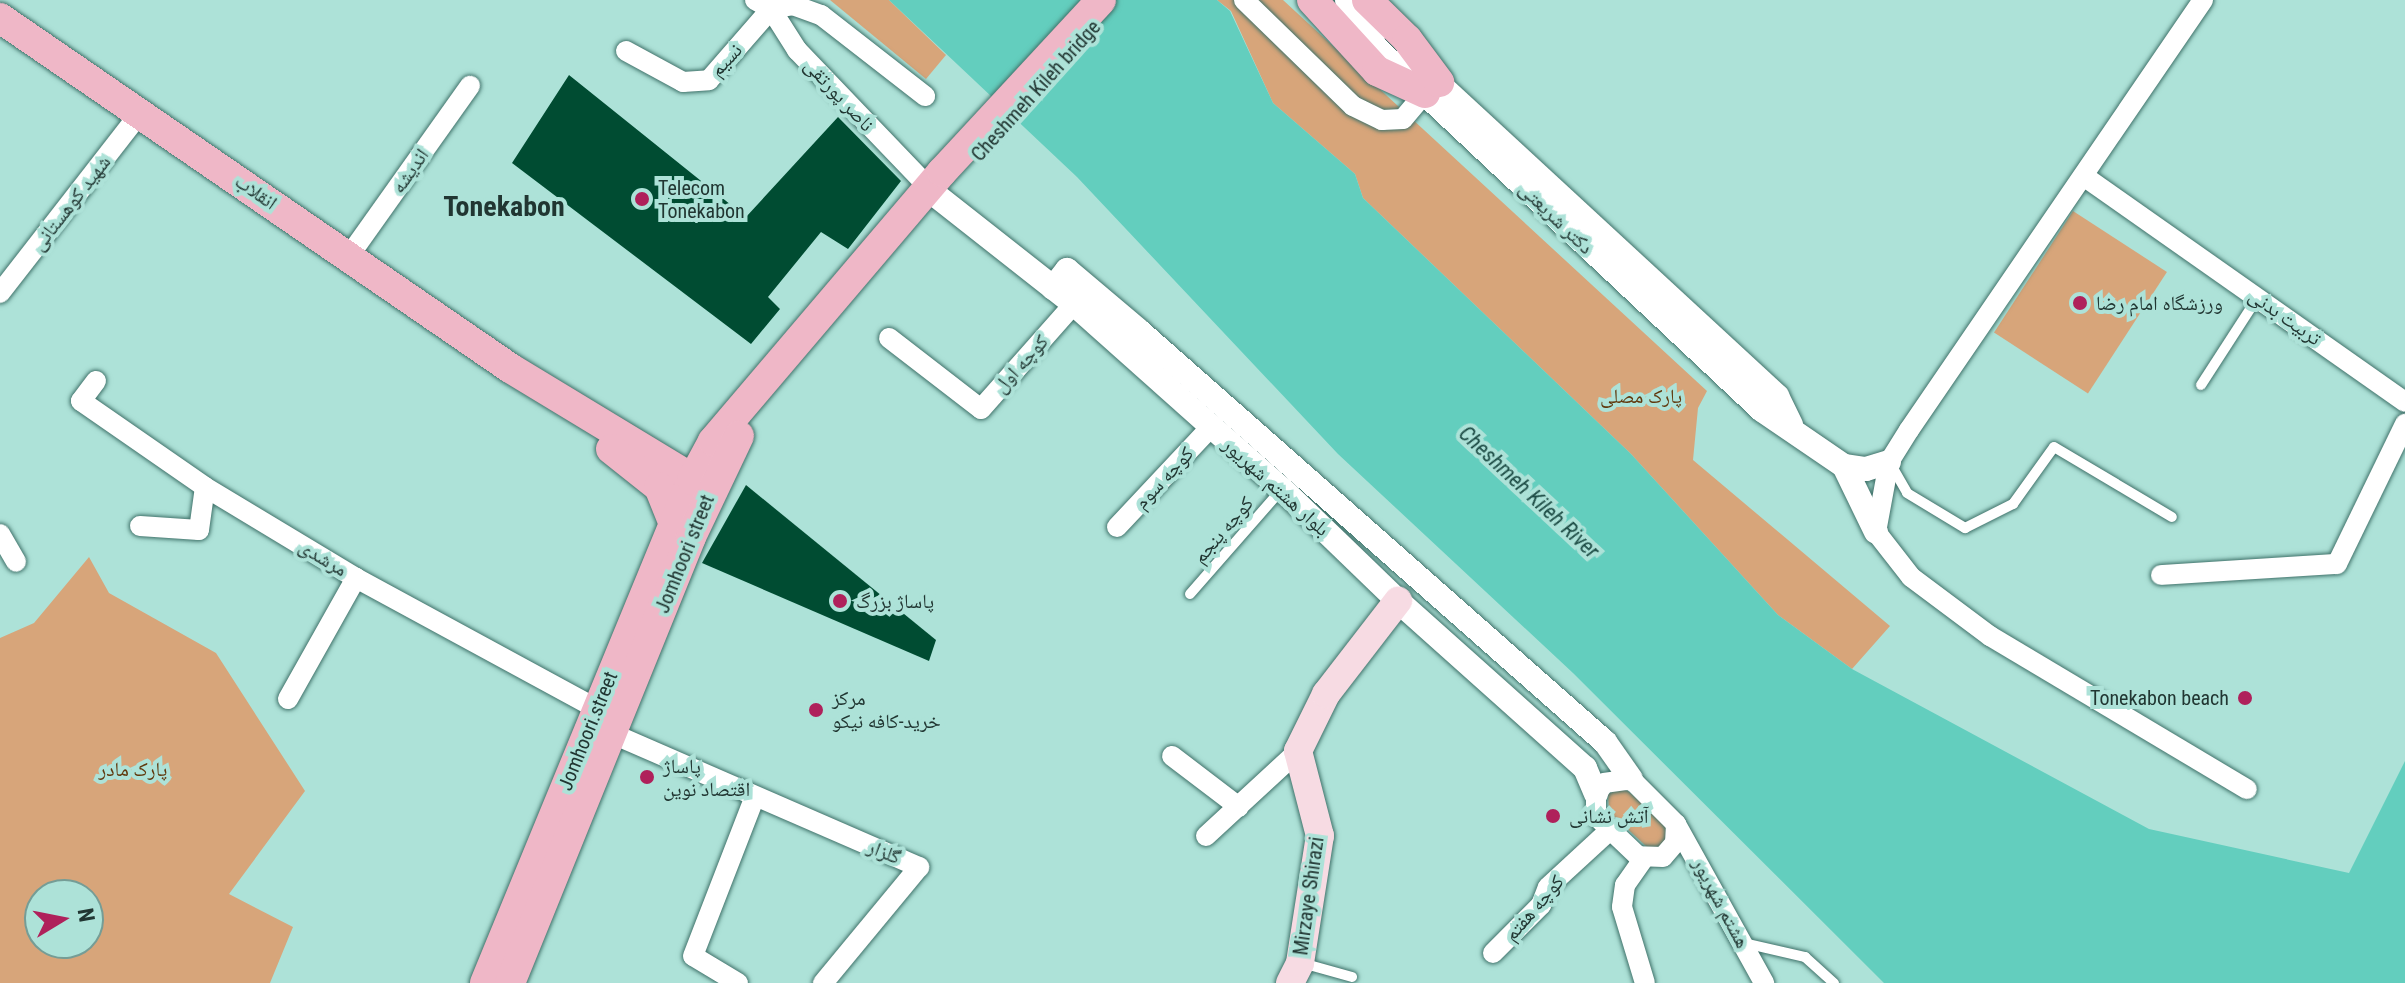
<!DOCTYPE html>
<meta charset="utf-8">
<style>
body{margin:0}
#map{position:relative;width:2405px;height:983px;overflow:hidden;background:#ade2d8;font-family:"Roboto Condensed","Noto Naskh Arabic",sans-serif}
div>[style]{position:absolute}
.green>*{inset:0;background:#d7a57a;transform-origin:0 0}
.water>*{inset:0;background:#63cebe}
.building>*{inset:0;background:#004c32}
.roads{filter:drop-shadow(0 0 2px #40726a) drop-shadow(0 0 2px #40726a)}
.service>*{height:10px;margin:-5px;padding:0 5px;transform-origin:5px;border-radius:5px;background:#fff}
.minor>*{height:20px;margin:-10px;padding:0 10px;transform-origin:10px;border-radius:10px;background:#fff}
.tertiary>*{height:24px;margin:-12px;padding:0 12px;transform-origin:12px;border-radius:12px;background:#fff}
.secondary>*{height:28px;margin:-14px;padding:0 14px;transform-origin:14px;border-radius:14px;background:#f7dbe3}
.primary>*{height:30px;margin:-15px;padding:0 15px;transform-origin:15px;border-radius:15px;background:#efb7c7}
.dots>*{width:22px;height:22px;translate:-50% -50%;box-sizing:border-box;border:4px solid #ade2d8;border-radius:50%}
span{translate:-50% -50%;white-space:nowrap;text-align:center;line-height:1.15;-webkit-text-stroke:8px #ade2d8;paint-order:stroke}
.street-label{font-size:20px;color:#213632}
.poi-label{font-size:20px;color:#213632}
.left{translate:0 -50%;text-align:left}
.right{translate:-100% -50%;text-align:right}
.park-label{font-size:20px;color:#60380d}
.water-label{font-size:22px;color:#1c4b44;font-style:italic}
.district-label{font-size:28px;color:#213632;font-weight:700}
.north{position:absolute;left:24px;top:879px;width:80px;height:80px;box-sizing:border-box;background:#ade2d8;border:2px solid #759d96;border-radius:50%;rotate:80deg;font-size:22px;font-weight:700;line-height:32px;text-align:center;color:#213632}
.north::after{content:'';display:block;margin:auto;width:28px;height:36px;background:#af215b;clip-path:polygon(50% 0,100% 100%,50% 72%,0 100%)}
</style>
<div id="map">
<div class="green">
<div style="clip-path:polygon(830px 0,889px 0,946px 55px,926px 79px)"></div>
<div style="clip-path:polygon(1217px 0,1283px 0,1707px 391px,1698px 408px,1693px 460px,1890px 626px,1852px 669px,1778px 615px,1631px 454px,1363px 198px,1355px 174px,1273px 103px,1231px 11px)"></div>
<div style="left:2073px;top:211px;width:112px;height:145px;rotate:33deg"></div>
<div style="clip-path:polygon(evenodd,89px 557px,109px 593px,216px 653px,305px 791px,229px 894px,293px 927px,270px 983px,0 983px,0 638px,34px 623px,89px 557px,40px 895px,88px 895px,88px 943px,40px 943px,40px 895px)"></div>
<div style="clip-path:polygon(1623px 787px,1665px 823px,1668px 837px,1660px 847px,1647px 847px,1609px 812px,1608px 794px)"></div>
</div>
<div class="water">
<div style="clip-path:polygon(889px 0,1217px 0,1230px 11px,1273px 103px,1355px 174px,1363px 198px,1631px 454px,1778px 615px,1852px 669px,2149px 829px,2349px 873px,2405px 761px,2405px 983px,1884px 983px,1573px 673px,1338px 454px,1077px 177px)"></div>
</div>
<div class="building">
<div style="clip-path:polygon(569px 75px,746px 217px,838px 117px,901px 181px,848px 249px,821px 232px,768px 297px,780px 309px,751px 344px,512px 163px)"></div>
<div style="clip-path:polygon(746px 485px,936px 640px,929px 661px,702px 563px)"></div>
</div>
<div class="roads">
<div class="service">
<div style="left:2201px;top:385px;width:105px;rotate:-57.1deg"></div>
<div style="left:1890px;top:463px;width:34px;rotate:60deg"></div>
<div style="left:1907px;top:493px;width:68px;rotate:31.1deg"></div>
<div style="left:1965px;top:528px;width:54px;rotate:-26.6deg"></div>
<div style="left:2013px;top:504px;width:70px;rotate:-54.3deg"></div>
<div style="left:2054px;top:447px;width:137px;rotate:30.7deg"></div>
<div style="left:1190px;top:594px;width:138px;rotate:-48.8deg"></div>
<div style="left:1744px;top:943px;width:63px;rotate:12.9deg"></div>
<div style="left:1805px;top:957px;width:39px;rotate:42deg"></div>
<div style="left:1302px;top:963px;width:52px;rotate:15.6deg"></div>
</div>
<div class="minor">
<div style="left:755px;top:0;width:18px;rotate:29deg"></div>
<div style="left:771px;top:9px;width:49px;rotate:57.6deg"></div>
<div style="left:797px;top:50px;width:201px;rotate:46.2deg"></div>
<div style="left:1244px;top:0;width:152px;rotate:44.2deg"></div>
<div style="left:1353px;top:106px;width:32px;rotate:26deg"></div>
<div style="left:1382px;top:120px;width:21px;rotate:-3deg"></div>
<div style="left:1403px;top:119px;width:34px;rotate:-50deg"></div>
<div style="left:2203px;top:0;width:521px;rotate:124.36deg"></div>
<div style="left:1909px;top:430px;width:38px;rotate:122deg"></div>
<div style="left:1889px;top:462px;width:71px;rotate:100.5deg"></div>
<div style="left:1876px;top:532px;width:57px;rotate:52.1deg"></div>
<div style="left:1911px;top:577px;width:99px;rotate:36.8deg"></div>
<div style="left:1990px;top:636px;width:299px;rotate:30.8deg"></div>
<div style="left:771px;top:9px;width:22px;rotate:-10deg"></div>
<div style="left:793px;top:5px;width:30px;rotate:20deg"></div>
<div style="left:821px;top:15px;width:132px;rotate:37.9deg"></div>
<div style="left:626px;top:51px;width:65px;rotate:28.5deg"></div>
<div style="left:683px;top:82px;width:26px;rotate:-4deg"></div>
<div style="left:709px;top:80px;width:94px;rotate:-48.9deg"></div>
<div style="left:2085px;top:177px;width:391px;rotate:35.1deg"></div>
<div style="left:349px;top:256px;width:209px;rotate:-54.6deg"></div>
<div style="left:0;top:293px;width:229px;rotate:-52.1deg"></div>
<div style="left:889px;top:338px;width:116px;rotate:37.7deg"></div>
<div style="left:981px;top:409px;width:140px;rotate:-48.5deg"></div>
<div style="left:96px;top:381px;width:25px;rotate:127deg"></div>
<div style="left:81px;top:401px;width:151px;rotate:34.7deg"></div>
<div style="left:205px;top:487px;width:176px;rotate:31.1deg"></div>
<div style="left:356px;top:578px;width:274px;rotate:28.5deg"></div>
<div style="left:140px;top:526px;width:59px;rotate:3.9deg"></div>
<div style="left:199px;top:530px;width:43px;rotate:-82.1deg"></div>
<div style="left:1117px;top:527px;width:136px;rotate:-46.8deg"></div>
<div style="left:0;top:534px;width:32px;rotate:60deg"></div>
<div style="left:2161px;top:575px;width:176px;rotate:-3.6deg"></div>
<div style="left:2337px;top:564px;width:156px;rotate:-64.1deg"></div>
<div style="left:288px;top:699px;width:139px;rotate:-60.7deg"></div>
<div style="left:613px;top:734px;width:334px;rotate:23.5deg"></div>
<div style="left:919px;top:867px;width:151px;rotate:129.6deg"></div>
<div style="left:1172px;top:756px;width:84px;rotate:37.3deg"></div>
<div style="left:1631px;top:779px;width:64px;rotate:45deg"></div>
<div style="left:1676px;top:824px;width:19px;rotate:93deg"></div>
<div style="left:1675px;top:843px;width:18px;rotate:131deg"></div>
<div style="left:1663px;top:857px;width:25px;rotate:-178deg"></div>
<div style="left:1638px;top:856px;width:58px;rotate:-136.4deg"></div>
<div style="left:1596px;top:816px;width:21px;rotate:-90deg"></div>
<div style="left:1596px;top:795px;width:14px;rotate:-56deg"></div>
<div style="left:1604px;top:783px;width:27px;rotate:-8deg"></div>
<div style="left:1676px;top:824px;width:182px;rotate:61deg"></div>
<div style="left:1206px;top:836px;width:125px;rotate:-42.7deg"></div>
<div style="left:1644px;top:858px;width:33px;rotate:125deg"></div>
<div style="left:1625px;top:885px;width:22px;rotate:98deg"></div>
<div style="left:1622px;top:907px;width:79px;rotate:73.2deg"></div>
<div style="left:1493px;top:953px;width:68px;rotate:-45deg"></div>
<div style="left:1541px;top:905px;width:19px;rotate:-69deg"></div>
<div style="left:1548px;top:887px;width:84px;rotate:-42.6deg"></div>
<div style="left:738px;top:983px;width:52px;rotate:-149deg"></div>
<div style="left:693px;top:956px;width:168px;rotate:-68.8deg"></div>
</div>
<div class="tertiary">
<div style="left:1347px;top:0;width:42px;rotate:46.9deg"></div>
<div style="left:1355px;top:28px;width:558px;rotate:43.19deg"></div>
<div style="left:1762px;top:410px;width:99px;rotate:34.3deg"></div>
<div style="left:1844px;top:466px;width:73px;rotate:64.1deg"></div>
<div style="left:1426px;top:72px;width:478px;rotate:42.7deg"></div>
<div style="left:1777px;top:396px;width:32px;rotate:64deg"></div>
<div style="left:938px;top:197px;width:173px;rotate:38.2deg"></div>
<div style="left:1074px;top:304px;width:278px;rotate:41.7deg"></div>
<div style="left:1282px;top:489px;width:161px;rotate:44deg"></div>
<div style="left:1398px;top:601px;width:251px;rotate:41.8deg"></div>
<div style="left:1585px;top:768px;width:28px;rotate:67deg"></div>
<div style="left:1053px;top:288px;width:23px;rotate:-52deg"></div>
<div style="left:1067px;top:270px;width:93px;rotate:40.2deg"></div>
<div style="left:1138px;top:330px;width:623px;rotate:41.42deg"></div>
<div style="left:1605px;top:742px;width:45px;rotate:54.9deg"></div>
<div style="left:1844px;top:466px;width:22px;rotate:8deg"></div>
<div style="left:1866px;top:469px;width:24px;rotate:-17deg"></div>
</div>
<div class="secondary">
<div style="left:1290px;top:983px;width:22px;rotate:-63deg"></div>
<div style="left:1300px;top:963px;width:129px;rotate:-81.1deg"></div>
<div style="left:1320px;top:836px;width:88px;rotate:-104.5deg"></div>
<div style="left:1298px;top:751px;width:64px;rotate:-63.8deg"></div>
<div style="left:1326px;top:694px;width:118px;rotate:-52.3deg"></div>
</div>
<div class="primary">
<div style="left:1312px;top:0;width:96px;rotate:47.5deg"></div>
<div style="left:1377px;top:71px;width:53px;rotate:24.6deg"></div>
<div style="left:1367px;top:0;width:56px;rotate:44.3deg"></div>
<div style="left:1407px;top:39px;width:54px;rotate:53.3deg"></div>
<div style="left:0;top:18px;width:619px;rotate:34.46deg"></div>
<div style="left:510px;top:368px;width:234px;rotate:31.2deg"></div>
<div style="left:611px;top:449px;width:61px;rotate:38.4deg"></div>
<div style="left:659px;top:487px;width:40px;rotate:68deg"></div>
<div style="left:485px;top:983px;width:544px;rotate:-67.63deg"></div>
<div style="left:692px;top:480px;width:44px;rotate:-61.7deg"></div>
<div style="left:713px;top:441px;width:353px;rotate:-49.6deg"></div>
<div style="left:942px;top:172px;width:234px;rotate:-47.2deg"></div>
<div style="left:510px;top:983px;width:481px;rotate:-67.9deg"></div>
<div style="left:691px;top:537px;width:112px;rotate:-64.6deg"></div>
</div>
</div>
<div class="dots">
<div style="left:642px;top:199px;background:#af215b"></div>
<div style="left:2080px;top:303px;background:#af215b"></div>
<div style="left:840px;top:601px;background:#af215b"></div>
<div style="left:2245px;top:698px;background:#af215b"></div>
<div style="left:816px;top:710px;background:#af215b"></div>
<div style="left:647px;top:777px;background:#af215b"></div>
<div style="left:1553px;top:816px;background:#af215b"></div>
</div>
<div class="street-label">
<span style="left:726px;top:60px;rotate:-47deg">نسیم</span>
<span style="left:1036px;top:91px;rotate:-48deg">Cheshmeh Kileh bridge</span>
<span style="left:839px;top:95px;rotate:47deg">ناصر پورتقی</span>
<span style="left:410px;top:171px;rotate:-55deg">اندیشه</span>
<span style="left:256px;top:192px;rotate:35deg">انقلاب</span>
<span style="left:71px;top:203px;rotate:-52deg">شهید کوهستانی</span>
<span style="left:1556px;top:218px;rotate:44deg">دکتر شریعتی</span>
<span style="left:2285px;top:317px;rotate:35deg">تربیت بدنی</span>
<span style="left:1021px;top:364px;rotate:-48deg">کوچه اول</span>
<span style="left:1164px;top:478px;rotate:-47deg">کوچه سوم</span>
<span style="left:1276px;top:487px;rotate:42deg">بلوار هشتم شهریور</span>
<span style="left:1223px;top:530px;rotate:-49deg">کوچه پنجم</span>
<span style="left:685px;top:554px;rotate:-68deg">Jomhoori street</span>
<span style="left:323px;top:558px;rotate:31deg">مرشدی</span>
<span style="left:588px;top:731px;rotate:-68deg">Jomhoori.street</span>
<span style="left:884px;top:852px;rotate:22deg">گلزار</span>
<span style="left:1309px;top:896px;rotate:-82deg">Mirzaye Shirazi</span>
<span style="left:1721px;top:903px;rotate:62deg">هشتم شهریور</span>
<span style="left:1534px;top:908px;rotate:-49deg">کوچه هفتم</span>
</div>
<div class="poi-label">
<span class="left" style="left:658px;top:200px">Telecom<br>Tonekabon</span>
<span class="left" style="left:2096px;top:303px">ورزشگاه امام رضا</span>
<span class="left" style="left:856px;top:601px">پاساژ بزرگ</span>
<span class="left" style="left:832px;top:710px">مرکز<br>خرید-کافه نیکو</span>
<span class="right" style="left:2229px;top:698px">Tonekabon beach</span>
<span class="left" style="left:663px;top:778px">پاساژ<br>اقتصاد نوین</span>
<span class="left" style="left:1569px;top:816px">آتش نشانی</span>
</div>
<div class="park-label">
<span style="left:1641px;top:396px">پارک مصلی</span>
<span style="left:133px;top:769px">پارک مادر</span>
</div>
<div class="water-label">
<span style="left:1529px;top:492px;rotate:43deg">Cheshmeh Kileh River</span>
</div>
<div class="district-label">
<span style="left:504px;top:207px">Tonekabon</span>
</div>
<div class="north">N</div>
</div>
